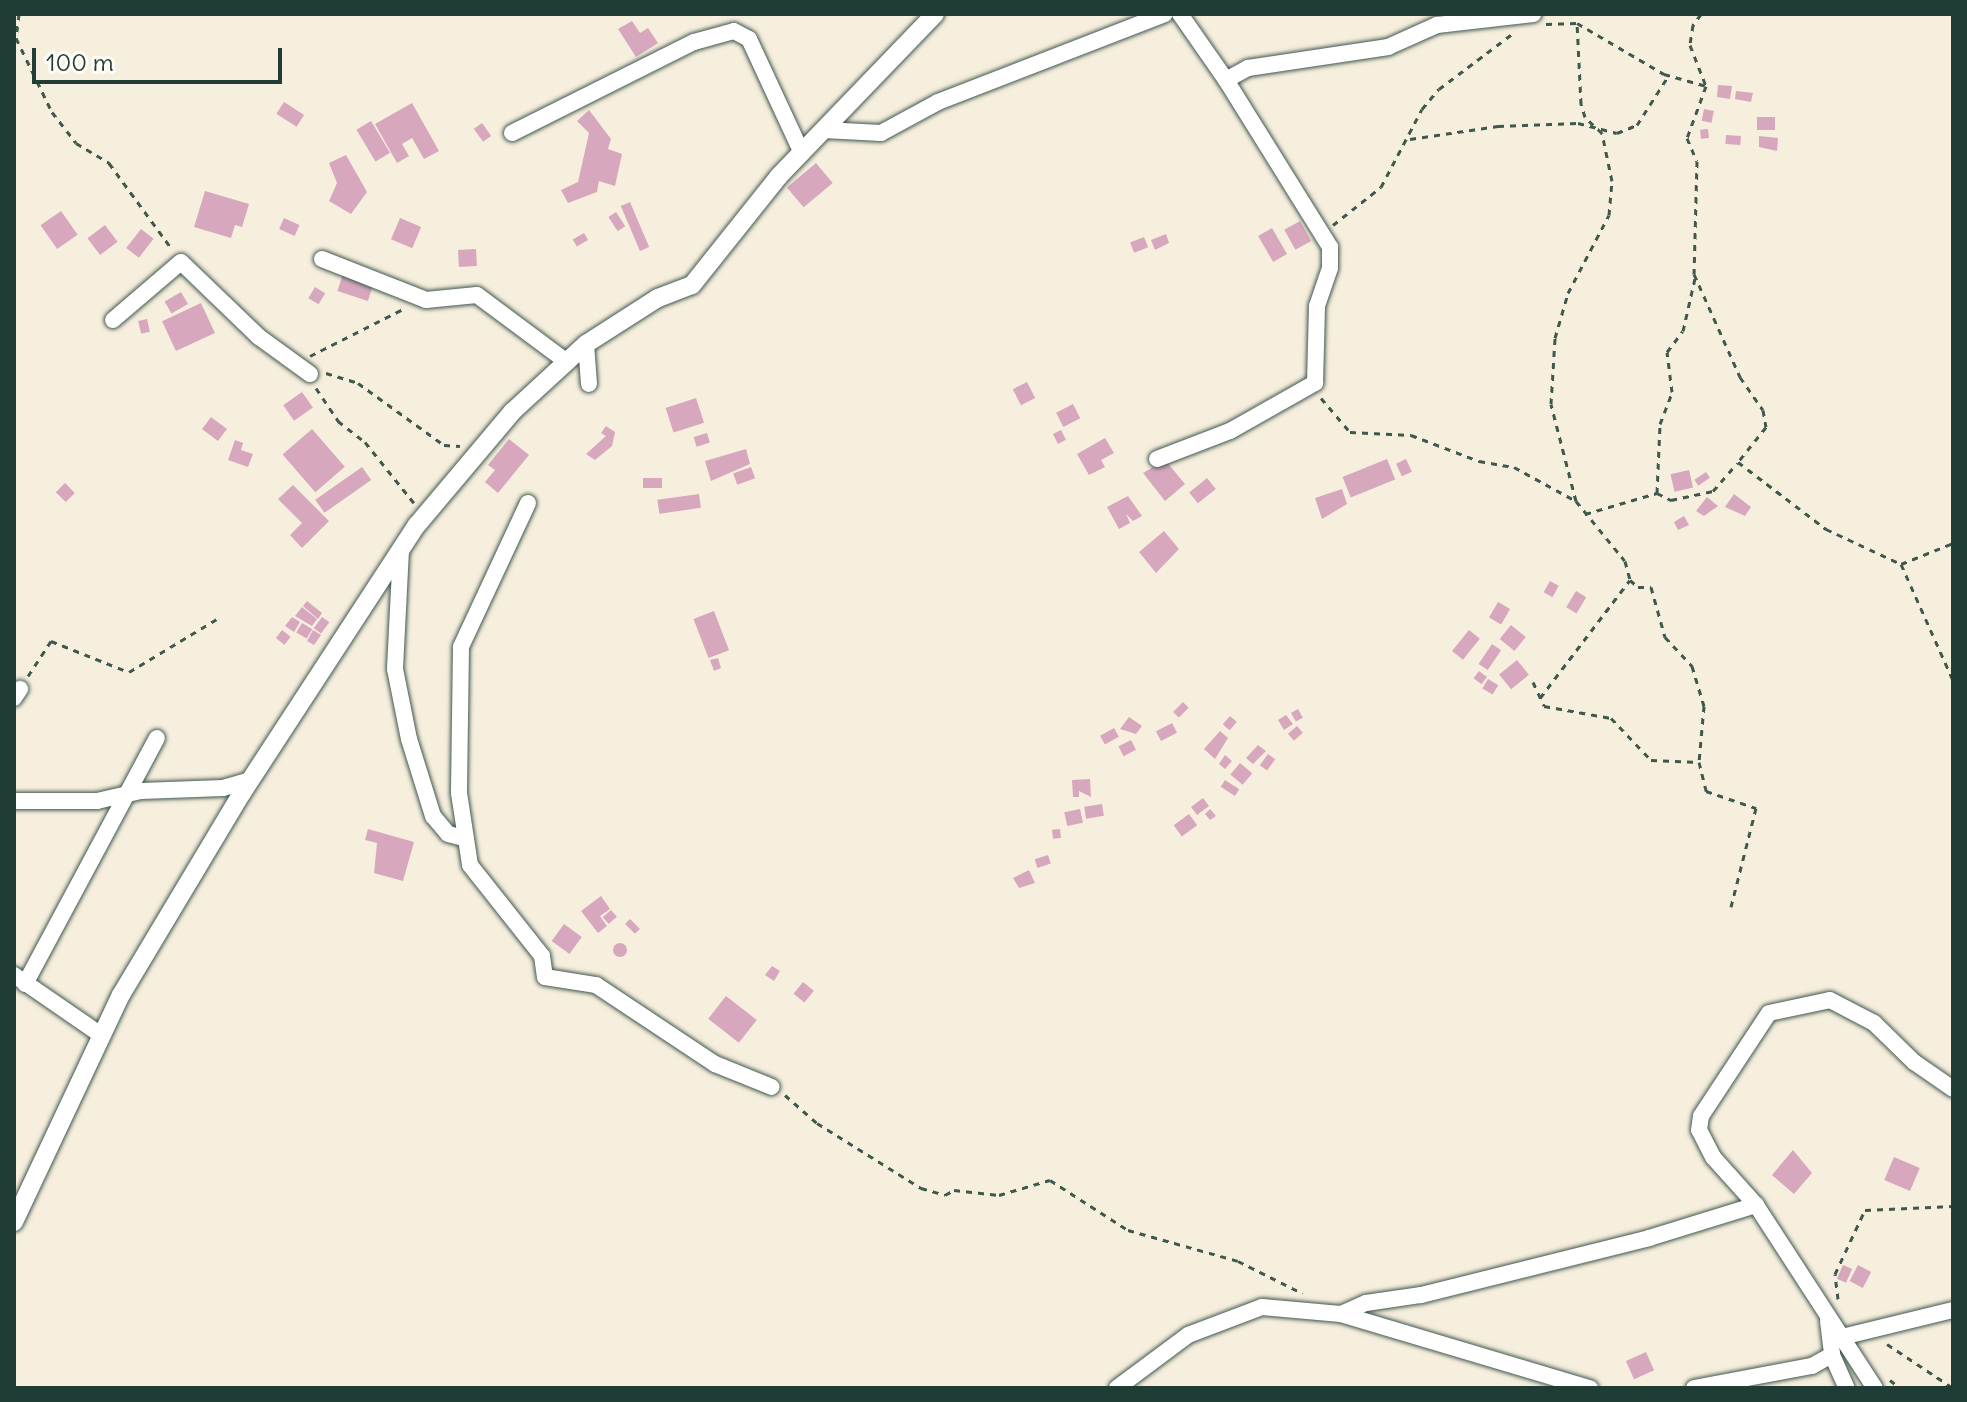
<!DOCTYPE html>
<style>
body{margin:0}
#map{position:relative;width:1967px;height:1402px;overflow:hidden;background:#f7efde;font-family:Delius,sans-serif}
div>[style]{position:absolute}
.building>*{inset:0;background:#d7a7be;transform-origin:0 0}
.round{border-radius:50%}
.path>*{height:3px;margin-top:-1.5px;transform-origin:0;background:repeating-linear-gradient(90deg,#3f584e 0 6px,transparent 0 12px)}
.roads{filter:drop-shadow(0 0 2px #3f584e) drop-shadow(0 0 2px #3f584e)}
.minor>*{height:16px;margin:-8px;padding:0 8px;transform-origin:8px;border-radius:8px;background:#fff}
.tertiary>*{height:18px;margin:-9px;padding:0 9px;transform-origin:9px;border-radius:9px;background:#fff}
span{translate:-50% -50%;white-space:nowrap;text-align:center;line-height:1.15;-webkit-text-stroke:8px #fdfcf7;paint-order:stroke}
.frame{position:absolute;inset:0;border:16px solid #1f3d34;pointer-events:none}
.scale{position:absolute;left:32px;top:48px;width:250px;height:36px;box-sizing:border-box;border:4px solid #1f3d34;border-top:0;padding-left:10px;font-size:24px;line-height:28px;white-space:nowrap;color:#1f3d34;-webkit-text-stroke:6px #fdfcf7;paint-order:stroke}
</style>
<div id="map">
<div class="building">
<div style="clip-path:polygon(632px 21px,640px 33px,648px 28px,658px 43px,636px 57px,618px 29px)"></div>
<div style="clip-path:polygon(1718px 85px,1732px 86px,1730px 99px,1717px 97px)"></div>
<div style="clip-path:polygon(1736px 91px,1753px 93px,1751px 102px,1735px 99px)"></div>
<div style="left:284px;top:102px;width:24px;height:14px;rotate:33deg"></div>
<div style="clip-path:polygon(412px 103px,439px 151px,424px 159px,412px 138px,402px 144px,409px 156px,397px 163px,375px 124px)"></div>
<div style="left:1704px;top:109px;width:10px;height:12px;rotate:11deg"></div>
<div style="clip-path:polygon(589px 110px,611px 139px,608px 149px,622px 154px,615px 186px,599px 181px,597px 192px,568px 203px,561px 190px,578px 182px,589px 133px,577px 121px)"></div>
<div style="left:1757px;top:117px;width:18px;height:13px"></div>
<div style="left:371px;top:121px;width:37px;height:17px;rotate:59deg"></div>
<div style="left:482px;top:123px;width:16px;height:10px;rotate:55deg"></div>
<div style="left:1708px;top:129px;width:9px;height:8px;rotate:84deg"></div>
<div style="left:1726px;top:135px;width:15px;height:9px;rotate:4deg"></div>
<div style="clip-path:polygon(1759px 136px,1778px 138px,1777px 151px,1759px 147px)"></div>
<div style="clip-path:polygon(346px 155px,367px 192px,351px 214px,329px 201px,337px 183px,329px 163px)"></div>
<div style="left:816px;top:163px;width:26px;height:38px;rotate:50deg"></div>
<div style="clip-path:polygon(205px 191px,249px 204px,242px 227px,235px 225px,231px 238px,194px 227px)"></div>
<div style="left:630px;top:202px;width:49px;height:10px;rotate:67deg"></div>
<div style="left:61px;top:211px;width:29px;height:25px;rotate:55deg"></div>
<div style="left:616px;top:212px;width:17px;height:9px;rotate:57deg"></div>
<div style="left:284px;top:218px;width:17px;height:12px;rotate:24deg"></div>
<div style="left:400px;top:218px;width:23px;height:23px;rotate:23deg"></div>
<div style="left:1300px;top:221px;width:23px;height:18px;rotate:61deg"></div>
<div style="left:105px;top:225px;width:21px;height:22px;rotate:53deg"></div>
<div style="left:1272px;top:228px;width:30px;height:16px;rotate:60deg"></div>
<div style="left:141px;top:229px;width:16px;height:24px;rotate:38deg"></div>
<div style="left:584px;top:233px;width:8px;height:13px;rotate:60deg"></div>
<div style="clip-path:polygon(1166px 234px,1169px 243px,1155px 250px,1151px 240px)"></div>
<div style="left:1144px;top:237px;width:11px;height:15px;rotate:68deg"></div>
<div style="left:476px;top:249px;width:17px;height:18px;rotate:87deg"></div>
<div style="left:343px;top:274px;width:32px;height:18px;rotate:18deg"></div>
<div style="left:315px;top:287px;width:12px;height:13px;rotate:31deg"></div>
<div style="left:181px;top:292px;width:14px;height:19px;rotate:60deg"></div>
<div style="left:201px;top:303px;width:33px;height:43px;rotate:65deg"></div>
<div style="left:147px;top:319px;width:13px;height:9px;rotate:77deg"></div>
<div style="left:1027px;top:382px;width:18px;height:16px;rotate:63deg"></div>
<div style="left:302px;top:392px;width:19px;height:23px;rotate:55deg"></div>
<div style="left:696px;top:398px;width:26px;height:32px;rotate:72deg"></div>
<div style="left:1073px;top:404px;width:16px;height:19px;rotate:63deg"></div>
<div style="left:211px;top:417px;width:20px;height:15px;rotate:37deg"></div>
<div style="clip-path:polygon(606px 426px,615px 432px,612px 446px,595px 460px,586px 454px,606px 436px,601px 433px)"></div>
<div style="left:312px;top:429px;width:50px;height:39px;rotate:49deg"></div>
<div style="left:1061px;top:430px;width:11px;height:9px;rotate:63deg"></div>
<div style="left:707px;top:433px;width:10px;height:14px;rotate:73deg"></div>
<div style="clip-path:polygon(1105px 438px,1114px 453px,1101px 460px,1105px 467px,1089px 475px,1077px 454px)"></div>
<div style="clip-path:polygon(509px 439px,529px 455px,498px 493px,485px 482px,495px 470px,488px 465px)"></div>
<div style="clip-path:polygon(235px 440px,243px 443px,241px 450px,253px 454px,248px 467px,228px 460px)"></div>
<div style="clip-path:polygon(746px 449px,750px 464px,711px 481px,705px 461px)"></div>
<div style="left:1387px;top:459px;width:22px;height:48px;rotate:68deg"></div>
<div style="left:1406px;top:459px;width:14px;height:11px;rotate:65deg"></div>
<div style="clip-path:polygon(1165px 460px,1185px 484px,1165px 501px,1143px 473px)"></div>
<div style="left:362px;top:467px;width:16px;height:57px;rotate:55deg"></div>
<div style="left:751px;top:467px;width:12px;height:19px;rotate:70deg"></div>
<div style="left:1689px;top:470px;width:18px;height:19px;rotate:77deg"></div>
<div style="left:1706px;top:472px;width:7px;height:14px;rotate:56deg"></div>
<div style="left:643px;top:478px;width:19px;height:10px"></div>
<div style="left:1207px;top:478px;width:14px;height:23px;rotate:51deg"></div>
<div style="left:65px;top:483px;width:14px;height:13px;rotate:45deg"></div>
<div style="clip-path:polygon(293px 485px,329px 521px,302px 548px,290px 535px,302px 523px,278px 499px)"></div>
<div style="clip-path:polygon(1342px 489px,1347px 504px,1322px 519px,1315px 498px)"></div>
<div style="left:699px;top:494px;width:14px;height:42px;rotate:82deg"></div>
<div style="clip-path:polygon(1734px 494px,1751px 507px,1745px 516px,1725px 507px)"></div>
<div style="clip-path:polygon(1128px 496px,1142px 516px,1133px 521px,1126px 514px,1130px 523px,1119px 529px,1107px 507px)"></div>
<div style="clip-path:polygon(1707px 497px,1718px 506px,1704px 516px,1696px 511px)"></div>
<div style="clip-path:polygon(1684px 516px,1689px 525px,1678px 530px,1674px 522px)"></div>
<div style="clip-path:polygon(1164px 531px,1179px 549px,1156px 573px,1139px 552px)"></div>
<div style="left:1550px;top:581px;width:10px;height:13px;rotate:29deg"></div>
<div style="left:1576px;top:591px;width:12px;height:19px;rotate:31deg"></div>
<div style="clip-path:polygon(307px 601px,322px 613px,318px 619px,303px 606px)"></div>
<div style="left:1498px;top:602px;width:14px;height:18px;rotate:30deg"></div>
<div style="clip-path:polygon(302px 607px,317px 619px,312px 626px,295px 616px)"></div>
<div style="left:714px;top:611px;width:42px;height:22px;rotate:69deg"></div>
<div style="clip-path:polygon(292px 617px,300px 622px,294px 632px,285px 626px)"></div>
<div style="left:322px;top:617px;width:9px;height:14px;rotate:36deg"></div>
<div style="left:302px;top:623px;width:12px;height:11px;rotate:31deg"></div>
<div style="left:1511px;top:625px;width:19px;height:18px;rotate:39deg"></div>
<div style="left:282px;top:630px;width:11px;height:10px;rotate:38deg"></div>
<div style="clip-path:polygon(313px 630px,321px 635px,314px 645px,307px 641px)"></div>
<div style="left:1469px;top:630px;width:14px;height:27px;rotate:39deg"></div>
<div style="left:1492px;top:644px;width:11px;height:24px;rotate:34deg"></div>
<div style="clip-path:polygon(718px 658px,721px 668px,714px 671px,710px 660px)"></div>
<div style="left:1517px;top:660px;width:19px;height:23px;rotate:51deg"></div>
<div style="left:1479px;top:671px;width:10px;height:9px;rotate:37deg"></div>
<div style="left:1488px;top:679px;width:12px;height:11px;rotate:31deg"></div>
<div style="left:1183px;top:702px;width:8px;height:14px;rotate:45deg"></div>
<div style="left:1298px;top:709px;width:10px;height:8px;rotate:61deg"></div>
<div style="clip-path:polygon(1286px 715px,1293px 724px,1284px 730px,1278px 720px)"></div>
<div style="left:1230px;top:716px;width:9px;height:11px;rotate:41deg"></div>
<div style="clip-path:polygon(1129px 717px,1142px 726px,1136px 734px,1120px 729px)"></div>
<div style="left:1172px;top:723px;width:11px;height:18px;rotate:63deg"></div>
<div style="left:1297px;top:726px;width:9px;height:12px;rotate:49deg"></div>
<div style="left:1114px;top:728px;width:10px;height:16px;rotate:61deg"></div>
<div style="clip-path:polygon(1220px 731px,1228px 738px,1215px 759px,1204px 749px)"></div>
<div style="left:1131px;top:740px;width:11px;height:14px;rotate:63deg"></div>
<div style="clip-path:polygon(1258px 745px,1266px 751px,1253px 764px,1246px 758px)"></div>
<div style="left:1268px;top:754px;width:9px;height:14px;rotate:36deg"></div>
<div style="clip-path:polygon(1225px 755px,1232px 761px,1225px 769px,1219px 764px)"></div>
<div style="left:1240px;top:763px;width:16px;height:15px;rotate:40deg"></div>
<div style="clip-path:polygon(1090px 779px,1091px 797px,1079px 791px,1079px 797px,1073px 797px,1072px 780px)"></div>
<div style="left:1225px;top:780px;width:17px;height:8px;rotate:33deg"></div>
<div style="left:1203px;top:798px;width:10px;height:15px;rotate:53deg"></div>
<div style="left:1102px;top:804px;width:12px;height:18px;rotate:81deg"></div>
<div style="left:1080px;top:809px;width:14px;height:16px;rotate:78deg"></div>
<div style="clip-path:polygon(1210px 809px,1216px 816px,1210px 820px,1205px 814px)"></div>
<div style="left:1189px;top:814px;width:14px;height:19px;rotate:54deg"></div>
<div style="clip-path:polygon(368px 829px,414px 842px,403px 881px,374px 873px,377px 843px,365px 840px)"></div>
<div style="left:1060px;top:829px;width:9px;height:8px;rotate:84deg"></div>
<div style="left:1048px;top:855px;width:9px;height:14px;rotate:72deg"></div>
<div style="clip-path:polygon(1029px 870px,1035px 883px,1019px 888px,1013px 878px)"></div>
<div style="clip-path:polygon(601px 896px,610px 909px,600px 916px,607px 926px,598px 933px,581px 911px)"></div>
<div style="left:611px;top:910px;width:9px;height:11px;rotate:49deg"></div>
<div style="left:630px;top:919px;width:14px;height:7px;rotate:45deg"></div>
<div style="left:564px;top:924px;width:22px;height:21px;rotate:36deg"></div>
<div class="round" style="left:613px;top:943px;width:14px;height:14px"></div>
<div style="clip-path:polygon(772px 966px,780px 971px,774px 981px,765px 975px)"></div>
<div style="left:803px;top:982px;width:14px;height:15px;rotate:39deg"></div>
<div style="left:726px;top:996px;width:39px;height:29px;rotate:38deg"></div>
<div style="clip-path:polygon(1793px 1150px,1812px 1173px,1794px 1194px,1772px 1175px)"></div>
<div style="left:1894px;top:1157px;width:28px;height:25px;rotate:23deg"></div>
<div style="left:1843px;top:1265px;width:10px;height:15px;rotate:24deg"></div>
<div style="left:1858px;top:1265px;width:15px;height:18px;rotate:28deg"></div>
<div style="left:1646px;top:1352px;width:20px;height:22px;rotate:66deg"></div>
</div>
<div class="path">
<div style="left:19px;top:14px;width:24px;rotate:97deg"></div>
<div style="left:16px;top:38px;width:82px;rotate:64.1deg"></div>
<div style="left:52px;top:112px;width:39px;rotate:52deg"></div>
<div style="left:76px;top:143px;width:39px;rotate:31deg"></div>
<div style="left:109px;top:163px;width:107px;rotate:53.8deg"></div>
<div style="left:1701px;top:14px;width:14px;rotate:126deg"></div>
<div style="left:1693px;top:25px;width:20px;rotate:99deg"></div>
<div style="left:1690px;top:45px;width:44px;rotate:68.7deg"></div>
<div style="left:1706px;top:86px;width:55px;rotate:110.1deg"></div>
<div style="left:1687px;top:138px;width:25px;rotate:67deg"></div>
<div style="left:1697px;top:161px;width:113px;rotate:91.5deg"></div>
<div style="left:1694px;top:274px;width:113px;rotate:65.9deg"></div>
<div style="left:1740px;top:377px;width:40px;rotate:55.1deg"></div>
<div style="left:1763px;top:410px;width:17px;rotate:80deg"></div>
<div style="left:1766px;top:427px;width:45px;rotate:128.7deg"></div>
<div style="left:1738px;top:462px;width:111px;rotate:37.3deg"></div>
<div style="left:1826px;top:529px;width:83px;rotate:25deg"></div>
<div style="left:1901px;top:564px;width:127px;rotate:65.9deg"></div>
<div style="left:1546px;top:24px;width:31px;rotate:-2deg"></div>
<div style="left:1577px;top:23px;width:101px;rotate:30.4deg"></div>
<div style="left:1664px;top:74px;width:44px;rotate:15.9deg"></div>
<div style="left:1410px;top:139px;width:89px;rotate:-8.4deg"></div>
<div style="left:1498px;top:126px;width:80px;rotate:-2.1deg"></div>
<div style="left:1578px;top:123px;width:40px;rotate:14.4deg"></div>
<div style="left:1617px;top:133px;width:22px;rotate:-22deg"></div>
<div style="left:1637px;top:125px;width:59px;rotate:-57.4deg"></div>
<div style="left:1333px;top:225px;width:61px;rotate:-38.4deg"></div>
<div style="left:1381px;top:187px;width:88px;rotate:-62.3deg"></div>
<div style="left:1422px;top:109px;width:26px;rotate:-50deg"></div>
<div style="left:1439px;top:89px;width:91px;rotate:-37deg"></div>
<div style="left:310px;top:356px;width:104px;rotate:-26.8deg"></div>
<div style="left:326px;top:373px;width:34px;rotate:17deg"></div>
<div style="left:358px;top:383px;width:106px;rotate:35.8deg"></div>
<div style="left:444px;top:445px;width:16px;rotate:4deg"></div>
<div style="left:316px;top:388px;width:40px;rotate:56deg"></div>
<div style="left:338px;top:421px;width:34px;rotate:38deg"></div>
<div style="left:365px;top:442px;width:78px;rotate:51.2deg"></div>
<div style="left:1321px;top:398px;width:45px;rotate:49.5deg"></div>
<div style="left:1350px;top:432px;width:61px;rotate:2.8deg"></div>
<div style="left:1411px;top:435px;width:73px;rotate:20.9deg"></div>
<div style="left:1479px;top:461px;width:36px;rotate:10deg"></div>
<div style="left:1514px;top:467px;width:71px;rotate:28.7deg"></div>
<div style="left:1576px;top:501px;width:77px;rotate:50.8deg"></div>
<div style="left:1625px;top:561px;width:20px;rotate:75deg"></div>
<div style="left:1630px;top:580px;width:11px;rotate:41deg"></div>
<div style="left:1638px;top:587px;width:13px"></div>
<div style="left:1651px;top:587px;width:52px;rotate:74.4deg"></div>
<div style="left:1665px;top:637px;width:40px;rotate:47deg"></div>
<div style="left:1692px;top:666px;width:42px;rotate:73.3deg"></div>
<div style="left:1704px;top:706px;width:56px;rotate:95.1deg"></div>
<div style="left:1699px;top:762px;width:30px;rotate:76deg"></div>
<div style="left:1706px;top:791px;width:53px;rotate:18.8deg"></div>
<div style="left:1756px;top:808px;width:102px;rotate:104.2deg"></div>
<div style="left:1657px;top:493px;width:16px;rotate:27deg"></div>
<div style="left:1671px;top:500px;width:43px;rotate:-12.1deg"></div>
<div style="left:1713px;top:491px;width:37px;rotate:-49deg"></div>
<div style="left:1576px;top:501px;width:100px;rotate:-104.5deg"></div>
<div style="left:1551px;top:404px;width:66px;rotate:-86.5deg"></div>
<div style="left:1555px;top:338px;width:47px;rotate:-73.9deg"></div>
<div style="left:1568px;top:293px;width:88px;rotate:-62.3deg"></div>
<div style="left:1609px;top:215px;width:34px;rotate:-85deg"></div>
<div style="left:1612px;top:181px;width:49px;rotate:-101.8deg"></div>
<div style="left:1602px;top:133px;width:23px;rotate:-137deg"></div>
<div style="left:1585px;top:117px;width:14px;rotate:-107deg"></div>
<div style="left:1581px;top:104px;width:81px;rotate:-92.8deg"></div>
<div style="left:1585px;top:514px;width:75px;rotate:-16.3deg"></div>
<div style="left:1657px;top:493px;width:69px;rotate:-87.5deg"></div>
<div style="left:1660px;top:424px;width:34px;rotate:-69deg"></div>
<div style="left:1672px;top:392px;width:40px;rotate:-97.1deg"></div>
<div style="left:1667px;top:352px;width:26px;rotate:-53deg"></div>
<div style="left:1683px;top:331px;width:54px;rotate:-77.2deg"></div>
<div style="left:1901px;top:564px;width:56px;rotate:-22deg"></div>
<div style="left:28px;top:676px;width:42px;rotate:-56.7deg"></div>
<div style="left:51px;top:641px;width:84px;rotate:21.7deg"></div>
<div style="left:129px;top:672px;width:106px;rotate:-31.1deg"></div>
<div style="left:1533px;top:682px;width:26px;rotate:65deg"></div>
<div style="left:1544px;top:706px;width:68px;rotate:10.2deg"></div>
<div style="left:1611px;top:718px;width:58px;rotate:46.4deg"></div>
<div style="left:1651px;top:760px;width:48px;rotate:2.4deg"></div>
<div style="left:1540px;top:698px;width:148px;rotate:-52.7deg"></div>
<div style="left:785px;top:1095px;width:43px;rotate:41.2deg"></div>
<div style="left:817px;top:1123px;width:123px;rotate:32deg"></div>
<div style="left:921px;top:1188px;width:25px;rotate:16deg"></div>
<div style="left:945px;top:1195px;width:10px;rotate:-29deg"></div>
<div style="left:954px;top:1190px;width:45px;rotate:6.3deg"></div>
<div style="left:999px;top:1195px;width:53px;rotate:-16.4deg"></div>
<div style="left:1050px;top:1180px;width:93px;rotate:32.7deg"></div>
<div style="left:1128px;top:1230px;width:114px;rotate:15.7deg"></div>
<div style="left:1238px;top:1261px;width:72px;rotate:26.6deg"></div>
<div style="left:1838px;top:1299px;width:25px;rotate:-97deg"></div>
<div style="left:1835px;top:1274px;width:71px;rotate:-64.9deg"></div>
<div style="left:1865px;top:1210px;width:88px;rotate:-2.6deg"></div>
<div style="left:1887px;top:1344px;width:79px;rotate:33.7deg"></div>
<div style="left:1890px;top:1380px;width:13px;rotate:39deg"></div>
</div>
<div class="roads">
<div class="minor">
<div style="left:1180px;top:14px;width:80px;rotate:55.1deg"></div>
<div style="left:1226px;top:80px;width:25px;rotate:-29deg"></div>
<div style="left:1248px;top:68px;width:142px;rotate:-8.5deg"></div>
<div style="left:1388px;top:47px;width:54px;rotate:-24.2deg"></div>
<div style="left:1437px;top:25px;width:97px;rotate:-6.5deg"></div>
<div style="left:824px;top:130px;width:57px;rotate:3deg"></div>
<div style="left:881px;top:133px;width:65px;rotate:-28.5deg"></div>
<div style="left:938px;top:102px;width:243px;rotate:-21.2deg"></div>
<div style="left:512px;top:133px;width:203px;rotate:-26.6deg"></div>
<div style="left:694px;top:42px;width:41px;rotate:-15.4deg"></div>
<div style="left:734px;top:31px;width:17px;rotate:28deg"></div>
<div style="left:749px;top:39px;width:126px;rotate:65.1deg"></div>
<div style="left:322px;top:259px;width:112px;rotate:21.5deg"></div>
<div style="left:426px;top:300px;width:51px;rotate:-5.6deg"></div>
<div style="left:477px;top:295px;width:112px;rotate:36.7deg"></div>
<div style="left:113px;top:320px;width:89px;rotate:-40.5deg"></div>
<div style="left:181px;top:262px;width:108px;rotate:43.9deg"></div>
<div style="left:259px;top:337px;width:63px;rotate:36deg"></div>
<div style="left:586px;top:344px;width:40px;rotate:85.7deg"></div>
<div style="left:1157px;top:459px;width:78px;rotate:-21deg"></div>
<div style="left:1230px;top:431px;width:98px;rotate:-29.5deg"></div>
<div style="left:1315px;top:383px;width:77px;rotate:-88.5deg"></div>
<div style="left:1317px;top:306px;width:40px;rotate:-71.1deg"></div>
<div style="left:1330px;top:268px;width:21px;rotate:-90deg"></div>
<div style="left:1330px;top:247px;width:197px;rotate:-121.9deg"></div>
<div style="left:528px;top:503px;width:159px;rotate:115deg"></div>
<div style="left:461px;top:647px;width:146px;rotate:90.8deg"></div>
<div style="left:459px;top:793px;width:73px;rotate:81.3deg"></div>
<div style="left:470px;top:865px;width:116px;rotate:51.6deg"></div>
<div style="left:542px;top:956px;width:21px;rotate:82deg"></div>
<div style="left:545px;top:977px;width:52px;rotate:8.9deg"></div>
<div style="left:596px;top:985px;width:143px;rotate:33.6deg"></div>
<div style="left:715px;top:1064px;width:61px;rotate:22deg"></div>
<div style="left:401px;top:550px;width:119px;rotate:92.9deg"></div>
<div style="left:395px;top:669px;width:71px;rotate:78.7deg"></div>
<div style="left:409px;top:739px;width:81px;rotate:72.7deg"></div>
<div style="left:433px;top:816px;width:23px;rotate:50deg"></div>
<div style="left:448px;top:834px;width:16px;rotate:14deg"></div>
<div style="left:14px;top:698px;width:11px;rotate:-56deg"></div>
<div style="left:14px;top:801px;width:83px"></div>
<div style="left:97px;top:801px;width:45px;rotate:-12.8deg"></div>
<div style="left:141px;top:791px;width:82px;rotate:-2.1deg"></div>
<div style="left:223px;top:788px;width:29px;rotate:-16deg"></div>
<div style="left:14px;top:975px;width:106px;rotate:34.6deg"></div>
<div style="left:25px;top:984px;width:279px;rotate:-61.8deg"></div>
<div style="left:1756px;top:1205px;width:64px;rotate:-131.9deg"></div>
<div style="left:1713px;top:1157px;width:30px;rotate:-117deg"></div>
<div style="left:1699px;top:1130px;width:14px;rotate:-82deg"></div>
<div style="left:1701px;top:1116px;width:123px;rotate:-56.6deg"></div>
<div style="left:1769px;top:1013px;width:62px;rotate:-12deg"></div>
<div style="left:1830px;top:1000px;width:50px;rotate:27.6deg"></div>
<div style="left:1874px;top:1023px;width:56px;rotate:44.3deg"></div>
<div style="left:1914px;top:1062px;width:47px;rotate:34.7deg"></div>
<div style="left:1341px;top:1314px;width:260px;rotate:16.6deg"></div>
<div style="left:1828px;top:1321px;width:34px;rotate:83deg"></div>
<div style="left:1832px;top:1355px;width:36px;rotate:66deg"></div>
<div style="left:1842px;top:1337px;width:114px;rotate:-13.7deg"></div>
<div style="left:1117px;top:1388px;width:89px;rotate:-36.7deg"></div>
<div style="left:1188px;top:1335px;width:79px;rotate:-20.7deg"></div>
<div style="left:1262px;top:1307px;width:79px;rotate:5.1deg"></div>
<div style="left:1341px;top:1314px;width:27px;rotate:-24deg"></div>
<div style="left:1366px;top:1303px;width:56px;rotate:-8.3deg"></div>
<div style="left:1421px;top:1295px;width:235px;rotate:-14deg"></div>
<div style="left:1649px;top:1238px;width:112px;rotate:-17.1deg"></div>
<div style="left:1756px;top:1205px;width:218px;rotate:57deg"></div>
<div style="left:1694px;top:1388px;width:120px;rotate:-10.6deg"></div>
<div style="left:1812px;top:1366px;width:23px;rotate:-29deg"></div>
</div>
<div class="tertiary">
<div style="left:14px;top:1222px;width:251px;rotate:-64.8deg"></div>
<div style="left:121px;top:995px;width:235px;rotate:-59.1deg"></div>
<div style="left:242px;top:793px;width:320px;rotate:-56.9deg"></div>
<div style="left:417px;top:525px;width:148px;rotate:-49.9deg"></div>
<div style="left:512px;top:412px;width:100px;rotate:-42.6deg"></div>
<div style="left:586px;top:344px;width:85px;rotate:-32.6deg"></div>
<div style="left:658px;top:298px;width:36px;rotate:-21deg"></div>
<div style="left:692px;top:285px;width:139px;rotate:-51.4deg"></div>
<div style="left:779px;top:176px;width:225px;rotate:-46.1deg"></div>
</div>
</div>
<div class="frame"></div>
<div class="scale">100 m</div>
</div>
